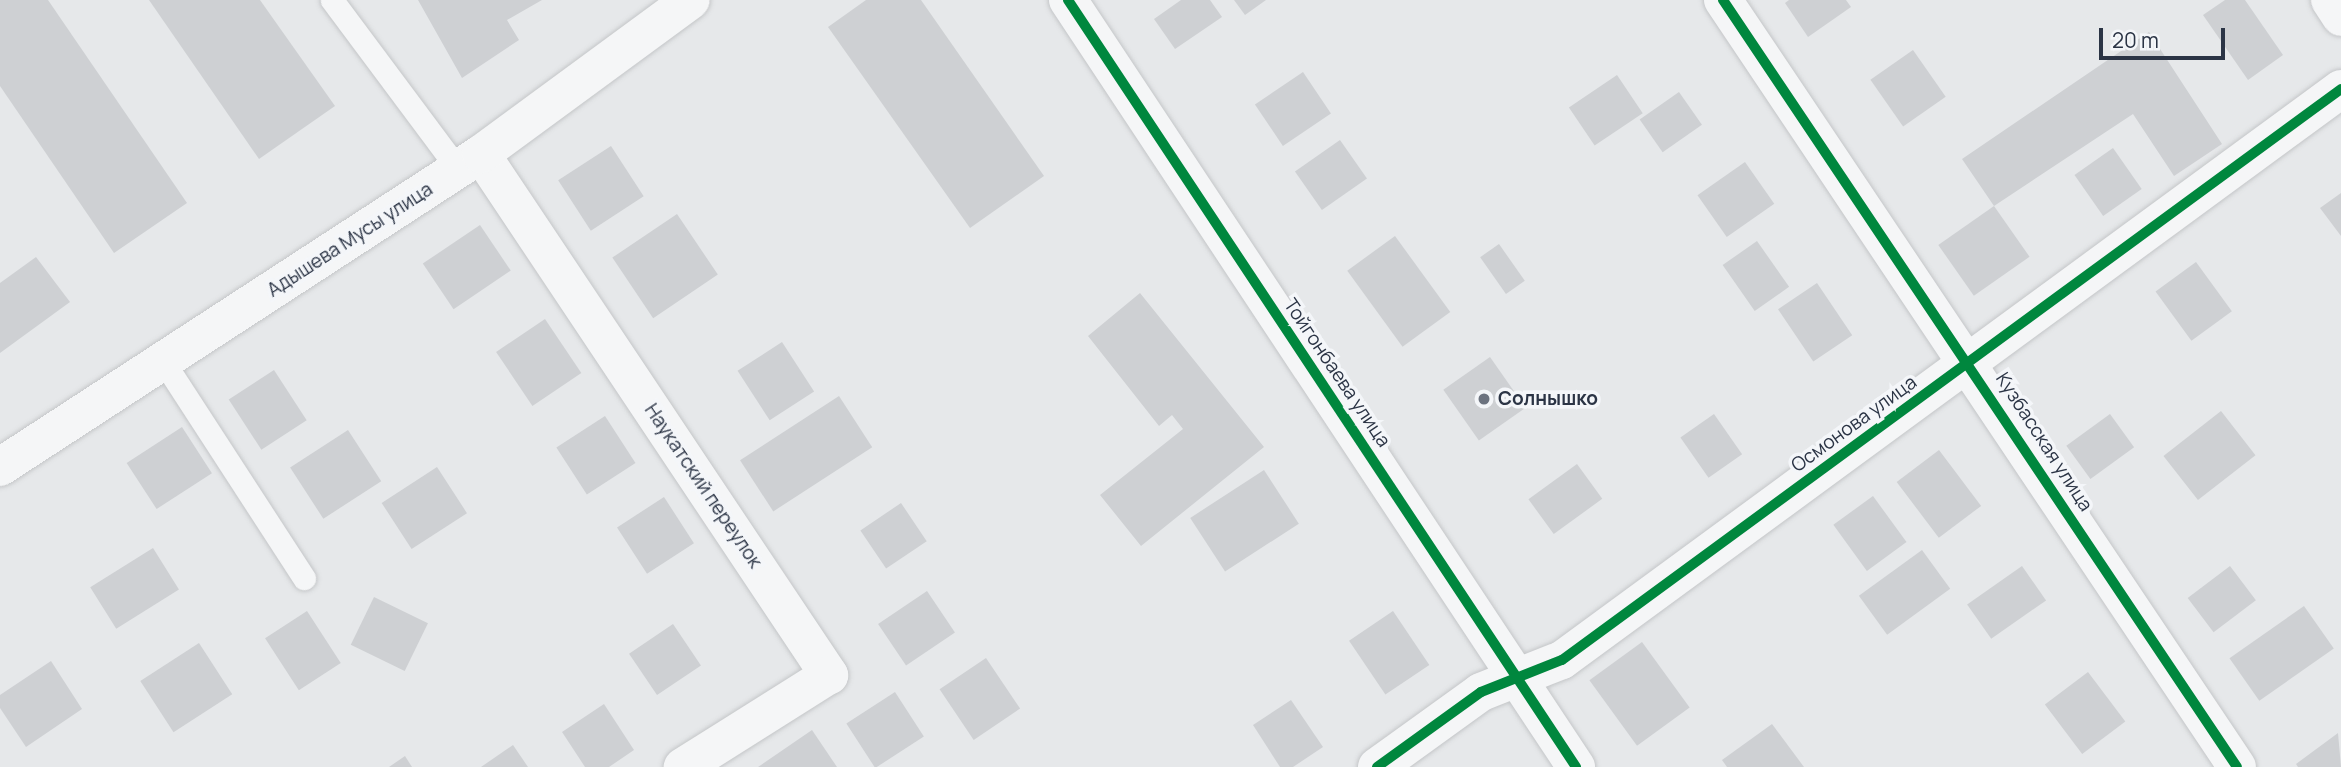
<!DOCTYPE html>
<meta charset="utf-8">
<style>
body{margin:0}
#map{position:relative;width:2341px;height:767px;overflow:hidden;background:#e6e8ea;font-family:Manrope,sans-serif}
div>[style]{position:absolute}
.building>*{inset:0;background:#ced0d3;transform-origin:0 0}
.roads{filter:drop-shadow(0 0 2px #c4c6c8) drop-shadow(0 0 2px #c4c6c8)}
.service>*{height:23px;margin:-11.5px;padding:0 11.5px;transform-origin:11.5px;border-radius:11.5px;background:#f5f6f7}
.minor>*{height:38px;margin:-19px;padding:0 19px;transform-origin:19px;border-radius:19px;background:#f5f6f7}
.cycleway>*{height:10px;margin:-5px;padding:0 5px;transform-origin:5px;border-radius:5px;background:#00873e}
.dots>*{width:19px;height:19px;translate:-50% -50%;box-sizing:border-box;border:4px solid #f4f6f9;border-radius:50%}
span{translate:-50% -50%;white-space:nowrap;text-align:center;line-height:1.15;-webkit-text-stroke:7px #f4f6f9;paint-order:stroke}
.street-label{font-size:19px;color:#2b3445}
.poi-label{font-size:19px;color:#2b3445;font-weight:700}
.left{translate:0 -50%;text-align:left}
.scale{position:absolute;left:2099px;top:28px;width:126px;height:32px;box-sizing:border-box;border:4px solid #2b3445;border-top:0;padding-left:9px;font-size:21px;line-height:24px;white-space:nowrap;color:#2b3445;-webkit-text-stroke:5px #f4f6f9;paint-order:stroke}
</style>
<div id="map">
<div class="building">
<div style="clip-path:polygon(0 0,48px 0,187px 203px,114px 253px,0 86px)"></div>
<div style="clip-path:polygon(149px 0,260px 0,335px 106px,259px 159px)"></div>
<div style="clip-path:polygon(418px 0,542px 0,507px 20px,519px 40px,462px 78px)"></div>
<div style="clip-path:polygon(866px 0,921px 0,1044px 176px,970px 228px,828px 27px)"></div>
<div style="clip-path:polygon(1181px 0,1210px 0,1222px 17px,1175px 49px,1154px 19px)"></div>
<div style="clip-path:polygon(1234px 0,1266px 0,1245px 15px)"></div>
<div style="clip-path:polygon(1789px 0,1846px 0,1851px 7px,1808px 37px,1785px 3px)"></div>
<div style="clip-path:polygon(2225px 0,2245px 0,2283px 55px,2248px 80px,2203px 15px)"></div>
<div style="clip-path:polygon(2149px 32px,2222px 144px,2174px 176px,2133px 114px,1994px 206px,1962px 159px)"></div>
<div style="left:1913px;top:50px;width:57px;height:52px;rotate:55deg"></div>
<div style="left:1303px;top:72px;width:50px;height:58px;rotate:56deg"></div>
<div style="left:1617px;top:75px;width:46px;height:58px;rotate:56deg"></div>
<div style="left:1679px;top:92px;width:40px;height:48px;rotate:55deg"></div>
<div style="left:1340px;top:140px;width:47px;height:55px;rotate:55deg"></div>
<div style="left:611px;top:146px;width:60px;height:63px;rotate:57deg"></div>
<div style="left:2113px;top:148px;width:50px;height:47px;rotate:55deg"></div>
<div style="left:1745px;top:162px;width:51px;height:58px;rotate:55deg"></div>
<div style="clip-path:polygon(2341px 193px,2341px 236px,2320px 208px)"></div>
<div style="left:1994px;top:206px;width:62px;height:68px;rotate:55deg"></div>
<div style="left:677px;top:214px;width:73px;height:78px;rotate:56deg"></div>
<div style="left:480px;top:225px;width:55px;height:69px;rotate:56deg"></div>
<div style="left:1395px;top:236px;width:94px;height:59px;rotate:54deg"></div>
<div style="left:1757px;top:241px;width:56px;height:42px;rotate:55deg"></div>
<div style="left:1499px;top:244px;width:45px;height:23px;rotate:55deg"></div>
<div style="clip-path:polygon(36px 257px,70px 302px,0 353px,0 283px)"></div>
<div style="left:2196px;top:262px;width:61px;height:50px;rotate:54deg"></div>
<div style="left:1817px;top:283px;width:63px;height:47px;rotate:56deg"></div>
<div style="clip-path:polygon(1140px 293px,1264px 447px,1141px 546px,1100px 495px,1183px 429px,1172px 415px,1159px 426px,1088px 336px)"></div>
<div style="left:545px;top:319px;width:65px;height:59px;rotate:56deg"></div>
<div style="left:782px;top:342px;width:59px;height:53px;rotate:57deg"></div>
<div style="left:1490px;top:357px;width:62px;height:57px;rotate:55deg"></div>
<div style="left:274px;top:370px;width:60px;height:54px;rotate:57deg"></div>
<div style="left:839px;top:396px;width:61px;height:118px;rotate:57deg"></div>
<div style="left:2221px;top:411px;width:56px;height:73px;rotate:52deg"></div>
<div style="left:1714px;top:414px;width:49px;height:41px;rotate:55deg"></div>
<div style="left:2110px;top:414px;width:41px;height:54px;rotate:54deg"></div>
<div style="left:605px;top:416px;width:56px;height:58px;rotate:57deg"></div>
<div style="left:182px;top:427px;width:55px;height:66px;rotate:57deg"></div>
<div style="left:348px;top:430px;width:61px;height:69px;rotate:57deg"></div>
<div style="left:1939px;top:450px;width:70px;height:53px;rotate:53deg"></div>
<div style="left:1577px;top:464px;width:43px;height:60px;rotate:54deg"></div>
<div style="left:437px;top:467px;width:55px;height:66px;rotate:57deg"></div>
<div style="left:1264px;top:470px;width:64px;height:88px;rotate:57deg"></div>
<div style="left:1873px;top:496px;width:57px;height:49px;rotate:54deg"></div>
<div style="left:664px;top:497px;width:55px;height:56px;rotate:57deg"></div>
<div style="left:901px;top:503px;width:46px;height:49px;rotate:56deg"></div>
<div style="left:153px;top:548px;width:49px;height:74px;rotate:58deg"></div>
<div style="left:1922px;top:550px;width:48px;height:78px;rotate:54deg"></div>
<div style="left:2022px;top:566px;width:42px;height:67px;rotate:55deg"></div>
<div style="left:2230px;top:566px;width:43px;height:53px;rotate:53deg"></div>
<div style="left:927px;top:591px;width:50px;height:59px;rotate:56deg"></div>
<div style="left:374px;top:597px;width:60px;height:53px;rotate:26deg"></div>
<div style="left:2304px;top:606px;width:52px;height:91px;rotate:55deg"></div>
<div style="left:307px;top:611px;width:62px;height:50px;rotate:57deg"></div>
<div style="left:1393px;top:611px;width:65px;height:53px;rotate:56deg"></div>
<div style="left:673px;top:624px;width:50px;height:53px;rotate:56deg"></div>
<div style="left:1642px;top:642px;width:81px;height:65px;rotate:54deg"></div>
<div style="left:199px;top:643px;width:61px;height:70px;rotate:57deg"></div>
<div style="left:986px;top:658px;width:61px;height:56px;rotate:56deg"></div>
<div style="clip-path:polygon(51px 661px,82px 709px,26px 747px,0 708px,0 695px)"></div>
<div style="left:2088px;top:672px;width:62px;height:54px;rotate:53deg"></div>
<div style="left:895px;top:692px;width:53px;height:58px;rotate:57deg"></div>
<div style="clip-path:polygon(1291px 700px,1323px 747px,1293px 767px,1280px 767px,1253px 725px)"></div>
<div style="clip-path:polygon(604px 704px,634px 750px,609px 767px,585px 767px,562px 732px)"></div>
<div style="clip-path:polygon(1772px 724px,1804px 767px,1727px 767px,1722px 760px)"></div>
<div style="clip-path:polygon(812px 730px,837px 767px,758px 767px)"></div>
<div style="clip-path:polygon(2338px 733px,2341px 767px,2298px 767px,2296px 764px)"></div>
<div style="clip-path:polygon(513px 745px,528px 767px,481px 767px)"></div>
<div style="clip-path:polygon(405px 756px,412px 767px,389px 767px)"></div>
</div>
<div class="roads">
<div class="service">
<div style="left:332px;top:0;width:211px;rotate:53.3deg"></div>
<div style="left:163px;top:361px;width:259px;rotate:57deg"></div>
</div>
<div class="minor">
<div style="left:1068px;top:0;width:920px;rotate:56.48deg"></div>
<div style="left:1723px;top:0;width:923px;rotate:56.17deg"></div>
<div style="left:2330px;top:0;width:20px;rotate:57deg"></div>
<div style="left:481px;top:154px;width:627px;rotate:56.26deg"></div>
<div style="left:829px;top:675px;width:173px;rotate:147.8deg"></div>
<div style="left:0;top:467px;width:574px;rotate:-33.05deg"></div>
<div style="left:481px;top:154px;width:260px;rotate:-36.3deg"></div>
<div style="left:1377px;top:767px;width:128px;rotate:-35.8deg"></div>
<div style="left:1481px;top:692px;width:87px;rotate:-21.6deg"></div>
<div style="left:1562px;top:660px;width:966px;rotate:-36.24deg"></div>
</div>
</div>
<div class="cycleway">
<div style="left:1068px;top:0;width:920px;rotate:56.48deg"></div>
<div style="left:1723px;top:0;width:923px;rotate:56.17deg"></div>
<div style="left:1377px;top:767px;width:128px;rotate:-35.8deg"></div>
<div style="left:1481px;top:692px;width:87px;rotate:-21.6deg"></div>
<div style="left:1562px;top:660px;width:966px;rotate:-36.24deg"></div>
</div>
<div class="dots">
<div style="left:1484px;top:399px;background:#6c737f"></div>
</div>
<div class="street-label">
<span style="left:350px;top:240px;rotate:-33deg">Адышева Мусы улица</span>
<span style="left:1337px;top:373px;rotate:56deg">Тойгонбаева улица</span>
<span style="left:1854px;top:424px;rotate:-36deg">Осмонова улица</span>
<span style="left:2044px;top:442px;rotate:57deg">Кузбасская улица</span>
<span style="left:703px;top:486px;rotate:56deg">Наукатский переулок</span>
</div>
<div class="poi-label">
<span class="left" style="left:1498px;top:399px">Солнышко</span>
</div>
<div class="scale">20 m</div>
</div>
